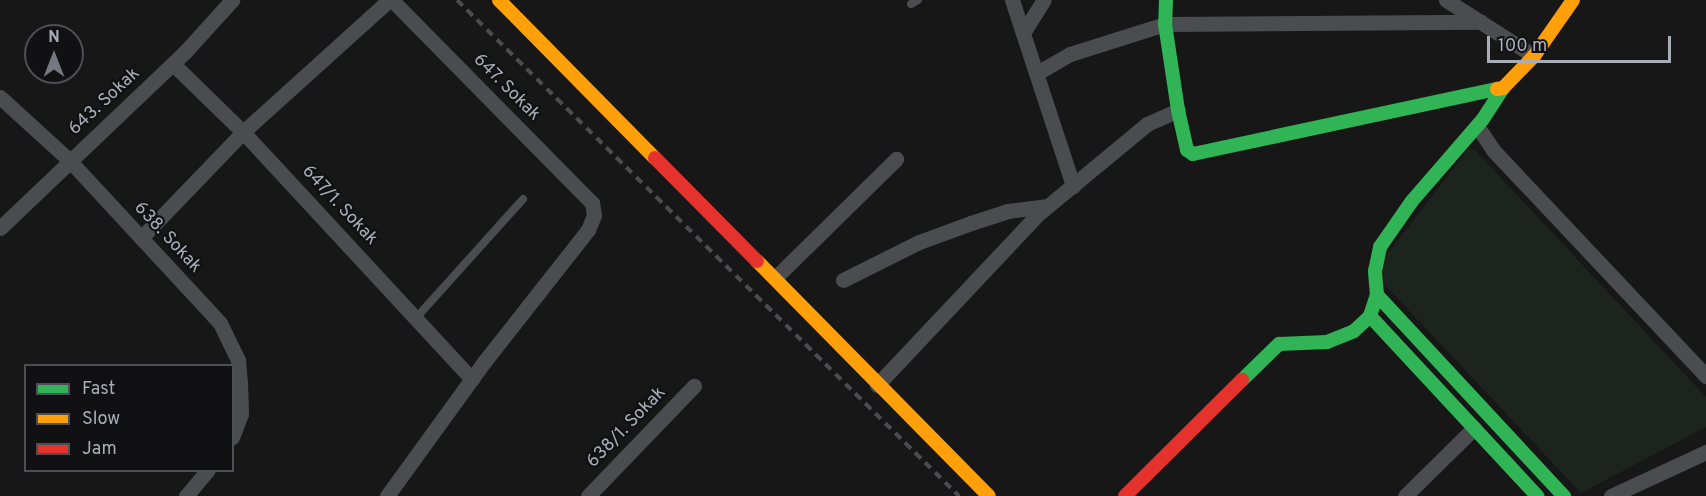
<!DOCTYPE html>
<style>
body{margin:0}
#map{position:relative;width:1706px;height:496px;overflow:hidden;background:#171717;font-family:Overpass,sans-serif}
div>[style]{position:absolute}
.green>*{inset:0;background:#1d241e}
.lane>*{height:8px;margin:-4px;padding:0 4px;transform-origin:4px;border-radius:4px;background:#4b4c50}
.street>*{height:15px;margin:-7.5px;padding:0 7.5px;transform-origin:7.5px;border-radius:7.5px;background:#4b4c50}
.fast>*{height:14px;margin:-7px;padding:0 7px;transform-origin:7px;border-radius:7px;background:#30b455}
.slow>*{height:14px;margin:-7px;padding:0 7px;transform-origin:7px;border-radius:7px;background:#ff9f0a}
.jam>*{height:14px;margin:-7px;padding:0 7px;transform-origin:7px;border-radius:7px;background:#e5322d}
.rail>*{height:4px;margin-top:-2px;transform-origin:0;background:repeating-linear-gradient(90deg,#4b4c4f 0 8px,transparent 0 14px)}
span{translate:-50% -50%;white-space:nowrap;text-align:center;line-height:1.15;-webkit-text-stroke:4.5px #111113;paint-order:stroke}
.street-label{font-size:18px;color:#a8adb8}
.legend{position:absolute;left:24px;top:364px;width:210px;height:108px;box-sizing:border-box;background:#111113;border:2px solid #4d4f55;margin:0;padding:8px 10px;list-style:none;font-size:18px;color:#a8adb8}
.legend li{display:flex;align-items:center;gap:12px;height:30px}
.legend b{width:30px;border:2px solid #4d4f55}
.north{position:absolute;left:24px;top:24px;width:60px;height:60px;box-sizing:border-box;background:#111113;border:2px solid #4d4f55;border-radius:50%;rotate:0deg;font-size:16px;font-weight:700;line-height:24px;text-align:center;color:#a8adb8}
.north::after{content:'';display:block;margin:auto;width:21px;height:27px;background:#757880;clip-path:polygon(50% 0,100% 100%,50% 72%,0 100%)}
.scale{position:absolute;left:1487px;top:36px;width:184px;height:27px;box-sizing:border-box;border:3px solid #a8adb8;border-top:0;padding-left:8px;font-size:18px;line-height:21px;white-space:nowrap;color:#a8adb8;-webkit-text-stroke:4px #111113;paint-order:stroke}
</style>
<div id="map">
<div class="green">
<div style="clip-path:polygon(1469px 148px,1477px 152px,1706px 397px,1706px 427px,1581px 493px,1384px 284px,1381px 262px)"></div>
</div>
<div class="lane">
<div style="left:911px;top:4px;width:8px;rotate:-30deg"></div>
<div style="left:416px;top:318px;width:160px;rotate:-48deg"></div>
</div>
<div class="street">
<div style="left:1012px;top:0;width:196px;rotate:71.8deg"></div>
<div style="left:1446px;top:0;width:104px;rotate:32.5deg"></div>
<div style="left:1023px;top:33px;width:39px;rotate:-58deg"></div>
<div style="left:173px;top:64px;width:98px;rotate:44.2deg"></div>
<div style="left:243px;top:132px;width:337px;rotate:47.2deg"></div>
<div style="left:1037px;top:73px;width:38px;rotate:-30deg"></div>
<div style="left:1070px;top:54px;width:100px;rotate:-17.5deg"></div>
<div style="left:1165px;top:24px;width:316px;rotate:-0.4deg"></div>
<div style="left:0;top:97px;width:95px;rotate:42.4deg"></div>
<div style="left:70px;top:161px;width:221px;rotate:47.2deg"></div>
<div style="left:220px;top:323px;width:41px;rotate:64.1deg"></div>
<div style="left:238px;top:360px;width:22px;rotate:85deg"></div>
<div style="left:240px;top:382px;width:32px;rotate:88deg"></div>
<div style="left:241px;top:414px;width:25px;rotate:111deg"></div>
<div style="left:1477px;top:126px;width:29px;rotate:56deg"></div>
<div style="left:1493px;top:150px;width:311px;rotate:46.7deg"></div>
<div style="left:0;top:228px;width:254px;rotate:-43.6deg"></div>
<div style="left:184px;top:53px;width:72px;rotate:-47.8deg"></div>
<div style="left:141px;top:238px;width:147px;rotate:-46.1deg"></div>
<div style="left:243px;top:132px;width:197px;rotate:-42.1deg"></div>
<div style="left:775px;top:278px;width:170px;rotate:-44.5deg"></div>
<div style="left:843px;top:280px;width:85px;rotate:-26.6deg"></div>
<div style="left:919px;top:242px;width:55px;rotate:-20.1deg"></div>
<div style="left:971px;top:223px;width:38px;rotate:-18deg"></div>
<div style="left:1007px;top:211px;width:41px;rotate:-7deg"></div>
<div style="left:877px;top:385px;width:233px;rotate:-46.7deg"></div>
<div style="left:1037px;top:215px;width:143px;rotate:-39.6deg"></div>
<div style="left:1147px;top:124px;width:34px;rotate:-24deg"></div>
<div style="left:186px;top:496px;width:34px;rotate:-50deg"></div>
<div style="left:387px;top:496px;width:165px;rotate:-54.1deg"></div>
<div style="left:484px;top:362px;width:168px;rotate:-51.8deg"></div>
<div style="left:588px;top:230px;width:16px;rotate:-68deg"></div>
<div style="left:594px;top:215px;width:12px;rotate:-99deg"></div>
<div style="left:592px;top:203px;width:285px;rotate:-134.6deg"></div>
<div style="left:588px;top:496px;width:153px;rotate:-46.1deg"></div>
<div style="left:1405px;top:496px;width:97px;rotate:-44.6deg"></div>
<div style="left:1611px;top:496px;width:105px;rotate:-24.9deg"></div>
</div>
<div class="fast">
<div style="left:1166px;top:0;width:24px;rotate:92deg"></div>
<div style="left:1165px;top:24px;width:87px;rotate:81.4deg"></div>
<div style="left:1178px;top:110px;width:41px;rotate:77.3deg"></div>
<div style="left:1187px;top:150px;width:7px;rotate:34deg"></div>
<div style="left:1193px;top:154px;width:311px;rotate:-12.1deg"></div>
<div style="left:1377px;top:295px;width:275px;rotate:47.1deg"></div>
<div style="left:1370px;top:316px;width:246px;rotate:47.1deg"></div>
<div style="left:1242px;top:380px;width:52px;rotate:-44.2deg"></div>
<div style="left:1279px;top:344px;width:48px;rotate:-2.4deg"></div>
<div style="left:1327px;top:342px;width:29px;rotate:-22deg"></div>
<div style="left:1354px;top:331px;width:22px;rotate:-43deg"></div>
<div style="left:1370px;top:316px;width:22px;rotate:-72deg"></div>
<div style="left:1377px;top:295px;width:24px;rotate:-95deg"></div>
<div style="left:1375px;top:271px;width:25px;rotate:-78deg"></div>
<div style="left:1380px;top:247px;width:56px;rotate:-55.2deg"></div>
<div style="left:1412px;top:201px;width:108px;rotate:-49.1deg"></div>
<div style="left:1483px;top:119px;width:37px;rotate:-57deg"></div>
</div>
<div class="slow">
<div style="left:499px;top:0;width:222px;rotate:45.4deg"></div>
<div style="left:1497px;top:89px;width:6px;rotate:-9deg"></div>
<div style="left:1503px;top:88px;width:45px;rotate:-45.9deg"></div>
<div style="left:1534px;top:56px;width:68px;rotate:-55.1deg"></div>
<div style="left:757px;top:261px;width:330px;rotate:45.4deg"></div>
</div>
<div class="jam">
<div style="left:655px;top:158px;width:145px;rotate:45.3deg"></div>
<div style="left:1125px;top:496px;width:165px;rotate:-44.8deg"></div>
</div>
<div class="rail">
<div style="left:457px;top:0;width:706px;rotate:44.66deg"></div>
</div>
<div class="street-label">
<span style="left:506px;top:88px;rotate:45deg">647. Sokak</span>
<span style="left:105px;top:102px;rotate:-43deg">643. Sokak</span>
<span style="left:339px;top:206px;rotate:47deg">647/1. Sokak</span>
<span style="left:167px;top:238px;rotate:47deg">638. Sokak</span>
<span style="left:627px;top:428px;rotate:-46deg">638/1. Sokak</span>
</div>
<ul class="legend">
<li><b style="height:8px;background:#30b455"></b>Fast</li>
<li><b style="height:8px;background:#ff9f0a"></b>Slow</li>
<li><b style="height:8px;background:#e5322d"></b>Jam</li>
</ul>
<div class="north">N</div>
<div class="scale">100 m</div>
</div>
